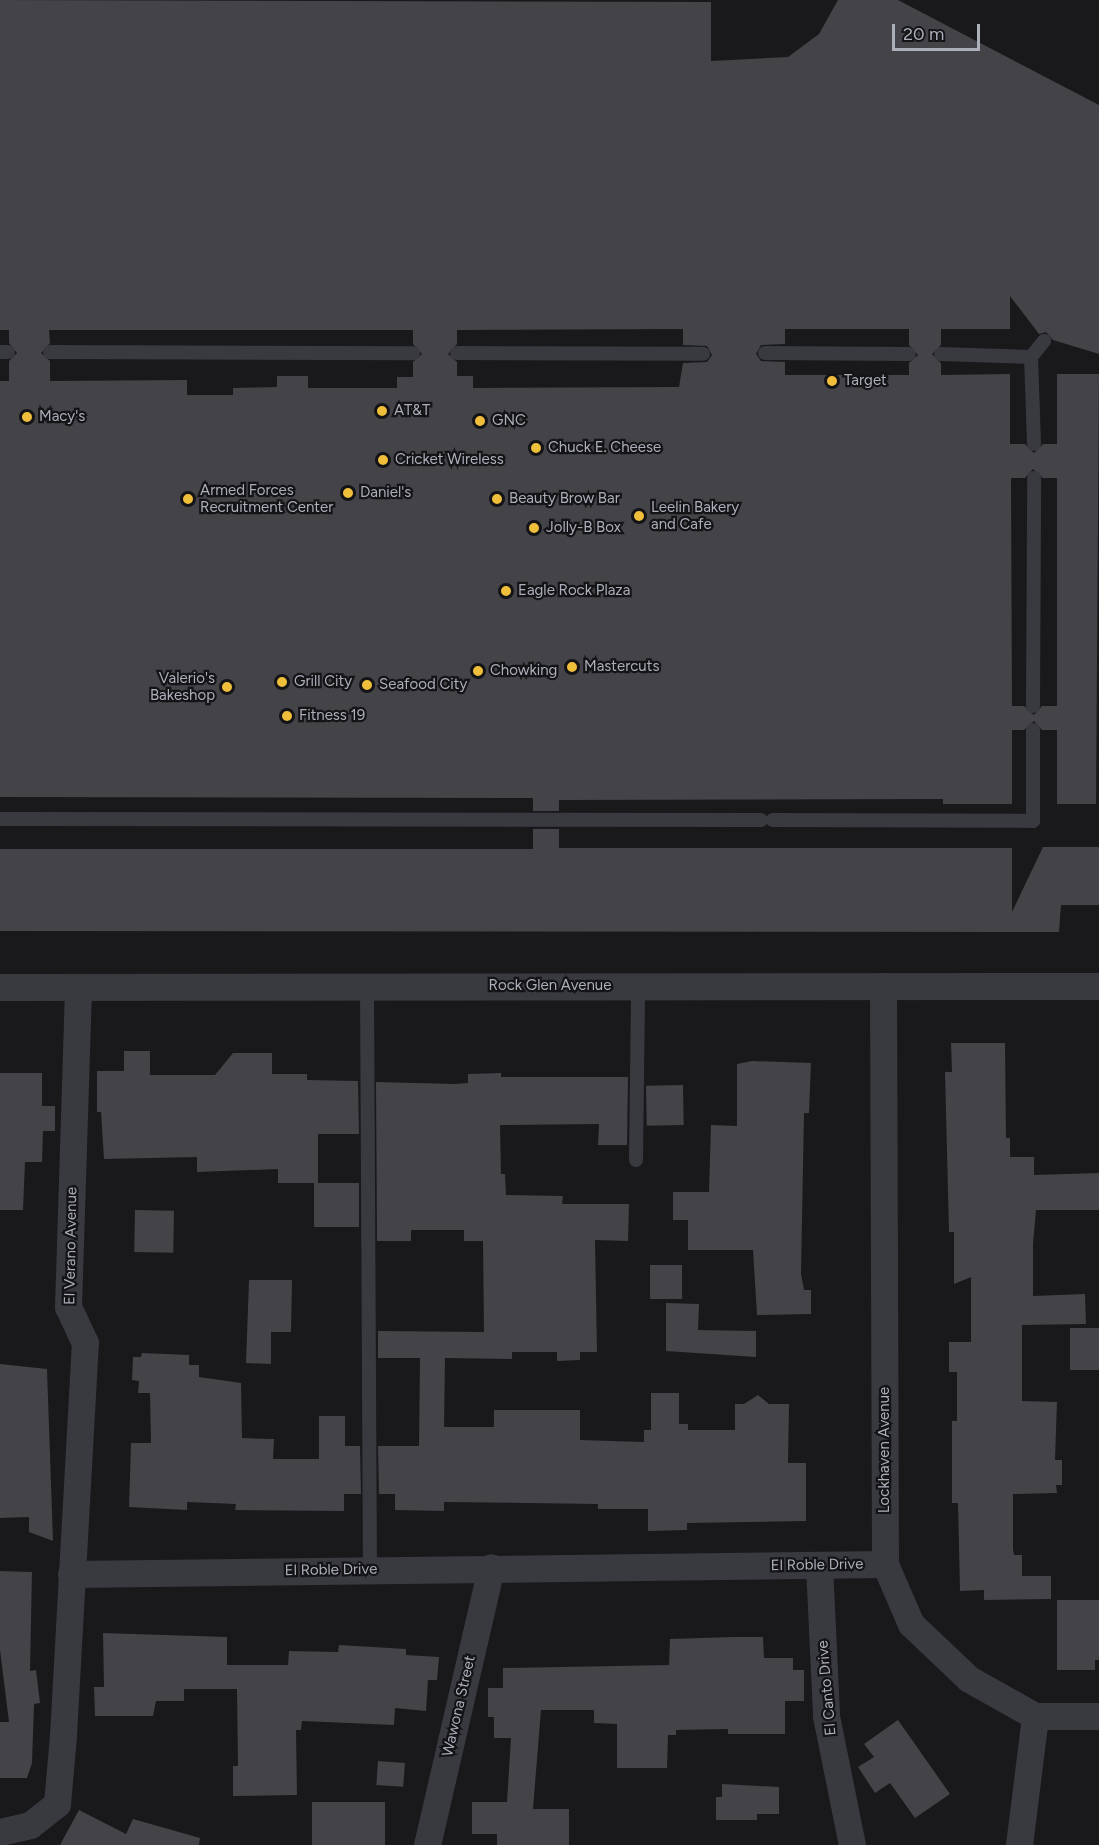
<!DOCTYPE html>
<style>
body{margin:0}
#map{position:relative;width:1099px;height:1845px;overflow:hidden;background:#19181b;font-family:Figtree,sans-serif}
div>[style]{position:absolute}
.building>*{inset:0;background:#434348;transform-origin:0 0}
.service>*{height:14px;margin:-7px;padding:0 7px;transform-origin:7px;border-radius:7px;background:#393a40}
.minor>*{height:27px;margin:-13.5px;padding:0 13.5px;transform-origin:13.5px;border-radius:13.5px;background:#393a40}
.dots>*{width:16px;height:16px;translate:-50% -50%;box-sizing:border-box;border:3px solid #141316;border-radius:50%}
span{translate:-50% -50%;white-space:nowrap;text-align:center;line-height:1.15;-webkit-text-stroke:4.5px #141316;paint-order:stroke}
.poi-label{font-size:15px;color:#abafba}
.left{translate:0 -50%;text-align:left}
.right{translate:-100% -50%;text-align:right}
.street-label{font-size:15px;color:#abafba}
.scale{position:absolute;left:892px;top:24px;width:88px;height:27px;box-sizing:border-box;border:3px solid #abafba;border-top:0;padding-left:8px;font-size:18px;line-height:21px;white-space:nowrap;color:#abafba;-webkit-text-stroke:4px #141316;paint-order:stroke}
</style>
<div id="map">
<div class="building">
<div style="clip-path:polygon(evenodd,0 0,711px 2px,711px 61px,788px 57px,819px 34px,838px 0,898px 0,1099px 105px,1099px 354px,1053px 340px,1046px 332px,1039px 334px,1010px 296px,1010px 329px,941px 329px,941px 345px,932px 354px,941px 363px,941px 375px,1010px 374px,1010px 444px,1025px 444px,1034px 453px,1043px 444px,1057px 444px,1057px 374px,1099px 374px,1096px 804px,1057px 804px,1057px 730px,1042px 730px,1034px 721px,1024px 730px,1012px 730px,1012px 804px,943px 804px,943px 799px,559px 800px,559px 811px,533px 811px,533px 798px,0 797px,0 381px,9px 381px,9px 361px,17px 353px,9px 343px,9px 330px,0 330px,0 0,683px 329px,683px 345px,707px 346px,712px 355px,707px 362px,683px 363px,679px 387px,473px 388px,473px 376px,457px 376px,457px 362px,448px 354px,457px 344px,457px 330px,683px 329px,0 0,785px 329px,909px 329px,909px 345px,918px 355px,909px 363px,909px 375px,785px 375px,785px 362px,761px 361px,756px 354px,761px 345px,785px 344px,785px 329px,0 0,49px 330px,413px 330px,413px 344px,422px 354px,413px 362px,413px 377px,397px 377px,397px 388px,308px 388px,308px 376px,277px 376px,277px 387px,233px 388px,233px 395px,187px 395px,187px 380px,50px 381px,50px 361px,41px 353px,50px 343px,49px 330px,0 0,1033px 469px,1043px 478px,1057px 478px,1057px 706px,1042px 706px,1034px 715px,1024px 706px,1012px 706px,1011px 478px,1025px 478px,1033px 469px)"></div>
<div style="clip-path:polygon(533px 829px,559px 829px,559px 848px,1012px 848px,1012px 912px,1043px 847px,1099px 847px,1099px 905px,1061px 905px,1059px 932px,0 931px,0 849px,533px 849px)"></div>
<div style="clip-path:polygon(951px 1043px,1005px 1043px,1006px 1138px,1010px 1138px,1010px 1157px,1034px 1157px,1034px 1175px,1099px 1173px,1099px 1210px,1036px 1210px,1033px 1244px,1033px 1296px,1085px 1294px,1086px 1324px,1022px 1325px,1022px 1401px,1057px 1402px,1055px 1460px,1062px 1460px,1062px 1485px,1056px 1485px,1057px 1493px,1013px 1494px,1013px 1549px,1014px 1555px,1022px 1555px,1022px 1576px,1051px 1576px,1051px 1599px,984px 1600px,984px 1590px,960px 1591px,958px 1503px,952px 1503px,952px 1421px,957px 1421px,957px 1372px,949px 1372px,949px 1342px,971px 1342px,971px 1277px,954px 1284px,954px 1232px,949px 1232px,945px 1072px,952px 1072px)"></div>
<div style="clip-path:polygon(124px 1051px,150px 1051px,150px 1075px,215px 1075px,233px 1053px,272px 1053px,272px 1074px,307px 1074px,307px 1080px,358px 1081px,359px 1134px,318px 1134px,318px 1183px,278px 1183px,278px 1169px,197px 1172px,197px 1157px,104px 1159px,101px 1112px,97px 1112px,97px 1071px,124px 1071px)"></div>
<div style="clip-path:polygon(752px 1061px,811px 1063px,809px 1113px,804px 1113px,801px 1274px,804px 1290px,811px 1290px,811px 1314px,757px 1315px,753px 1250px,688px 1250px,688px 1220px,673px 1220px,673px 1192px,709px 1192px,711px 1125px,737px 1126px,737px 1064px)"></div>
<div style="clip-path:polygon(0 1073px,42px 1073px,42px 1106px,55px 1106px,55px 1131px,43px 1131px,42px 1162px,25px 1162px,23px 1210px,0 1210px)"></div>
<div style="clip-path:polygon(501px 1073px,501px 1077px,628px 1077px,627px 1145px,598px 1145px,599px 1124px,500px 1125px,501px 1174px,505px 1174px,506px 1195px,563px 1196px,562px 1204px,629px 1204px,628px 1241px,595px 1240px,597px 1352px,580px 1352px,580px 1360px,557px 1361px,557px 1352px,512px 1352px,512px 1359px,445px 1358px,444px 1427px,494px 1427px,494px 1410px,580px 1410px,580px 1440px,644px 1442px,644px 1430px,651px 1430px,651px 1393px,679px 1393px,679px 1424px,688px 1424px,688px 1430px,735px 1430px,735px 1404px,744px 1404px,758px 1395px,769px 1404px,789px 1404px,788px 1463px,806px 1463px,806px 1521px,687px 1523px,687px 1530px,648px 1531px,648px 1509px,598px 1509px,598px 1504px,444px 1502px,444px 1511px,395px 1510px,395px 1494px,379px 1494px,378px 1446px,419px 1446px,420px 1358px,378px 1358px,378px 1331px,484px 1332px,483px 1241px,464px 1241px,464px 1230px,411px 1230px,411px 1241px,377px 1241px,376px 1082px,455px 1084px,468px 1083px,468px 1074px)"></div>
<div style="left:683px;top:1085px;width:40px;height:37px;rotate:89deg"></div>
<div style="left:359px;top:1183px;width:44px;height:45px;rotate:90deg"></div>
<div style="left:135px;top:1210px;width:39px;height:42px;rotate:1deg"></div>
<div style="left:650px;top:1265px;width:32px;height:34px"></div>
<div style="clip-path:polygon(249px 1280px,292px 1280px,291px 1332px,271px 1332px,271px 1364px,246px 1363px)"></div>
<div style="clip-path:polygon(666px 1303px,699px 1304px,698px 1330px,756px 1331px,756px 1357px,666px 1351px)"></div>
<div style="left:1099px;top:1328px;width:42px;height:29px;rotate:90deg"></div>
<div style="clip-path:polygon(142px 1353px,189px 1355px,189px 1365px,199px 1365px,199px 1377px,241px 1383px,242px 1438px,274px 1439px,273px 1459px,319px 1459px,319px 1416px,345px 1416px,345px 1446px,360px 1446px,361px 1494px,344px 1494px,344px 1511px,235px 1510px,236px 1504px,187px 1502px,187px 1510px,129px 1507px,131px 1443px,151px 1443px,150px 1393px,138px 1393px,139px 1381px,132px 1380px,133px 1357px,141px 1357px)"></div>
<div style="clip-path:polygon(0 1364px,47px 1369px,53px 1541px,29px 1532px,29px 1517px,0 1518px)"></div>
<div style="clip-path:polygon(0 1571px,32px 1572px,30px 1671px,36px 1670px,40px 1703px,34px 1704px,32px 1763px,27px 1778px,0 1778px,0 1722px,9px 1722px,0 1650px)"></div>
<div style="clip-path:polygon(1057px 1600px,1099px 1600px,1099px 1660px,1095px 1660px,1095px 1670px,1057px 1670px)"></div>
<div style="clip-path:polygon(103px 1633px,227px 1637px,227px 1665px,288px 1665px,289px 1651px,338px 1652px,339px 1645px,406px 1649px,406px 1655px,439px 1657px,437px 1680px,428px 1680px,426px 1711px,395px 1708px,394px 1725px,302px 1721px,301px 1730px,296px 1730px,297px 1795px,233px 1796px,233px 1766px,238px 1766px,237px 1689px,184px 1689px,184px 1701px,156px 1701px,153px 1716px,95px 1716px,94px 1687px,104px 1687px)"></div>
<div style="clip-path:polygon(733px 1637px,763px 1637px,764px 1658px,793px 1658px,793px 1670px,804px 1670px,804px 1701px,785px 1701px,785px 1734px,728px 1734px,728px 1729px,676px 1730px,676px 1735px,668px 1735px,667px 1768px,617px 1768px,617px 1724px,594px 1723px,594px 1710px,541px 1710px,533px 1809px,569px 1809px,569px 1845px,497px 1845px,497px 1834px,472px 1834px,472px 1802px,507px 1802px,511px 1738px,494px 1738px,494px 1717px,488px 1717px,488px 1688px,503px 1688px,503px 1668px,669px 1665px,670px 1639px)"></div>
<div style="clip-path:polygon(898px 1720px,950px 1794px,915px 1818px,890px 1783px,875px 1793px,858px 1767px,874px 1757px,864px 1744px)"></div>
<div style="left:378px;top:1761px;width:27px;height:24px;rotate:4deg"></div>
<div style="clip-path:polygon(722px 1784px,779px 1787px,779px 1814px,757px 1814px,757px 1820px,716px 1820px,716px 1797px,722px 1797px)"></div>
<div style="left:312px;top:1802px;width:73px;height:43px"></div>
<div style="clip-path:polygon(79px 1810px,126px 1834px,133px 1819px,200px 1838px,199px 1845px,60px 1845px)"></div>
</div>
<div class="service">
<div style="left:0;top:352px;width:8px"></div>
<div style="left:50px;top:352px;width:363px;rotate:0.2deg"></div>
<div style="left:457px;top:353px;width:246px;rotate:0.2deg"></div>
<div style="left:765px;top:353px;width:144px;rotate:0.4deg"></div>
<div style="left:941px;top:354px;width:90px;rotate:1.9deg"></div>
<div style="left:1031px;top:357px;width:87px;rotate:88deg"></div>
<div style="left:1031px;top:357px;width:21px;rotate:-51deg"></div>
<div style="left:1033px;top:706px;width:228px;rotate:-89.7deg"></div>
<div style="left:0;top:819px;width:761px;rotate:0.08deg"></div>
<div style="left:773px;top:820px;width:260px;rotate:0.2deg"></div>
<div style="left:1033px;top:821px;width:91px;rotate:-90deg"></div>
<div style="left:367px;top:986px;width:583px;rotate:89.71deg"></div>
<div style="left:636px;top:1160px;width:174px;rotate:-89.3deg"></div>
</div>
<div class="minor">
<div style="left:883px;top:986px;width:578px;rotate:89.8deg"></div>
<div style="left:885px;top:1564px;width:65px;rotate:66.6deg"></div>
<div style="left:911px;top:1624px;width:80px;rotate:43.5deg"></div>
<div style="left:969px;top:1679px;width:76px;rotate:29.3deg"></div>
<div style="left:1035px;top:1716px;width:64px"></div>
<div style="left:0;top:987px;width:1099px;rotate:-0.05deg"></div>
<div style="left:819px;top:1565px;width:151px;rotate:87.3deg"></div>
<div style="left:826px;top:1716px;width:132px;rotate:78.6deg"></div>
<div style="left:71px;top:1574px;width:814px;rotate:-0.7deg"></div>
<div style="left:0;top:1832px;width:31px;rotate:-13deg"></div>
<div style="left:30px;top:1825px;width:34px;rotate:-38deg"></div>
<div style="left:57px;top:1804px;width:69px;rotate:-85deg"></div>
<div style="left:63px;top:1735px;width:393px;rotate:-86.8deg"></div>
<div style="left:85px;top:1343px;width:40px;rotate:-115deg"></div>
<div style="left:68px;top:1307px;width:320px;rotate:-88.2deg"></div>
<div style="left:427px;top:1845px;width:285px;rotate:-77deg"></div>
<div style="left:1019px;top:1845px;width:130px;rotate:-82.9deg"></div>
</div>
<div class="dots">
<div style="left:832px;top:381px;background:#efbf3c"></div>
<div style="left:382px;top:411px;background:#efbf3c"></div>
<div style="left:27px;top:417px;background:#efbf3c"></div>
<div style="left:480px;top:421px;background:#efbf3c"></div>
<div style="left:536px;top:448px;background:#efbf3c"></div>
<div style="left:383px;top:460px;background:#efbf3c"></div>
<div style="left:348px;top:493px;background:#efbf3c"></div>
<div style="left:188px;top:499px;background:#efbf3c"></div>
<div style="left:497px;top:499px;background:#efbf3c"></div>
<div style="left:639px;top:516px;background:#efbf3c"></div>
<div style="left:534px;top:528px;background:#efbf3c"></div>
<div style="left:506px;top:591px;background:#efbf3c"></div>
<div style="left:572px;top:667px;background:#efbf3c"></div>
<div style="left:478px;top:671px;background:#efbf3c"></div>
<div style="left:282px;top:682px;background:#efbf3c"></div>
<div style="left:367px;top:685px;background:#efbf3c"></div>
<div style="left:227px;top:687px;background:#efbf3c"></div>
<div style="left:287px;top:716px;background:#efbf3c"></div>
</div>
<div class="poi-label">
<span class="left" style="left:844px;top:381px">Target</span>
<span class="left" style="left:394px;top:411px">AT&amp;T</span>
<span class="left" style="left:39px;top:417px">Macy's</span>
<span class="left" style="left:492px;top:421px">GNC</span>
<span class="left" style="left:548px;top:448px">Chuck E. Cheese</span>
<span class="left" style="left:395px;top:460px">Cricket Wireless</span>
<span class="left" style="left:200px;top:499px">Armed Forces<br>Recruitment Center</span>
<span class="left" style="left:360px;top:493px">Daniel's</span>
<span class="left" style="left:509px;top:499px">Beauty Brow Bar</span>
<span class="left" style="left:651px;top:516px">Leelin Bakery<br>and Cafe</span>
<span class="left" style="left:546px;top:528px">Jolly-B Box</span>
<span class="left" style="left:518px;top:591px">Eagle Rock Plaza</span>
<span class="left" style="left:584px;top:667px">Mastercuts</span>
<span class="left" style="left:490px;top:671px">Chowking</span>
<span class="right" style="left:215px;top:687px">Valerio's<br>Bakeshop</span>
<span class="left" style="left:294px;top:682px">Grill City</span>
<span class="left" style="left:379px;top:685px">Seafood City</span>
<span class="left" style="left:299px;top:716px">Fitness 19</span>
</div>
<div class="street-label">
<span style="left:550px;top:986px">Rock Glen Avenue</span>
<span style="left:71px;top:1246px;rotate:-89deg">El Verano Avenue</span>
<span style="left:885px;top:1450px;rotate:-90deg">Lockhaven Avenue</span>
<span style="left:817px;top:1565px;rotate:-1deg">El Roble Drive</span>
<span style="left:331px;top:1570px;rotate:-1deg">El Roble Drive</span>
<span style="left:827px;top:1688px;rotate:-95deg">El Canto Drive</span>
<span style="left:459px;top:1706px;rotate:-77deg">Wawona Street</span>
</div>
<div class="scale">20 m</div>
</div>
